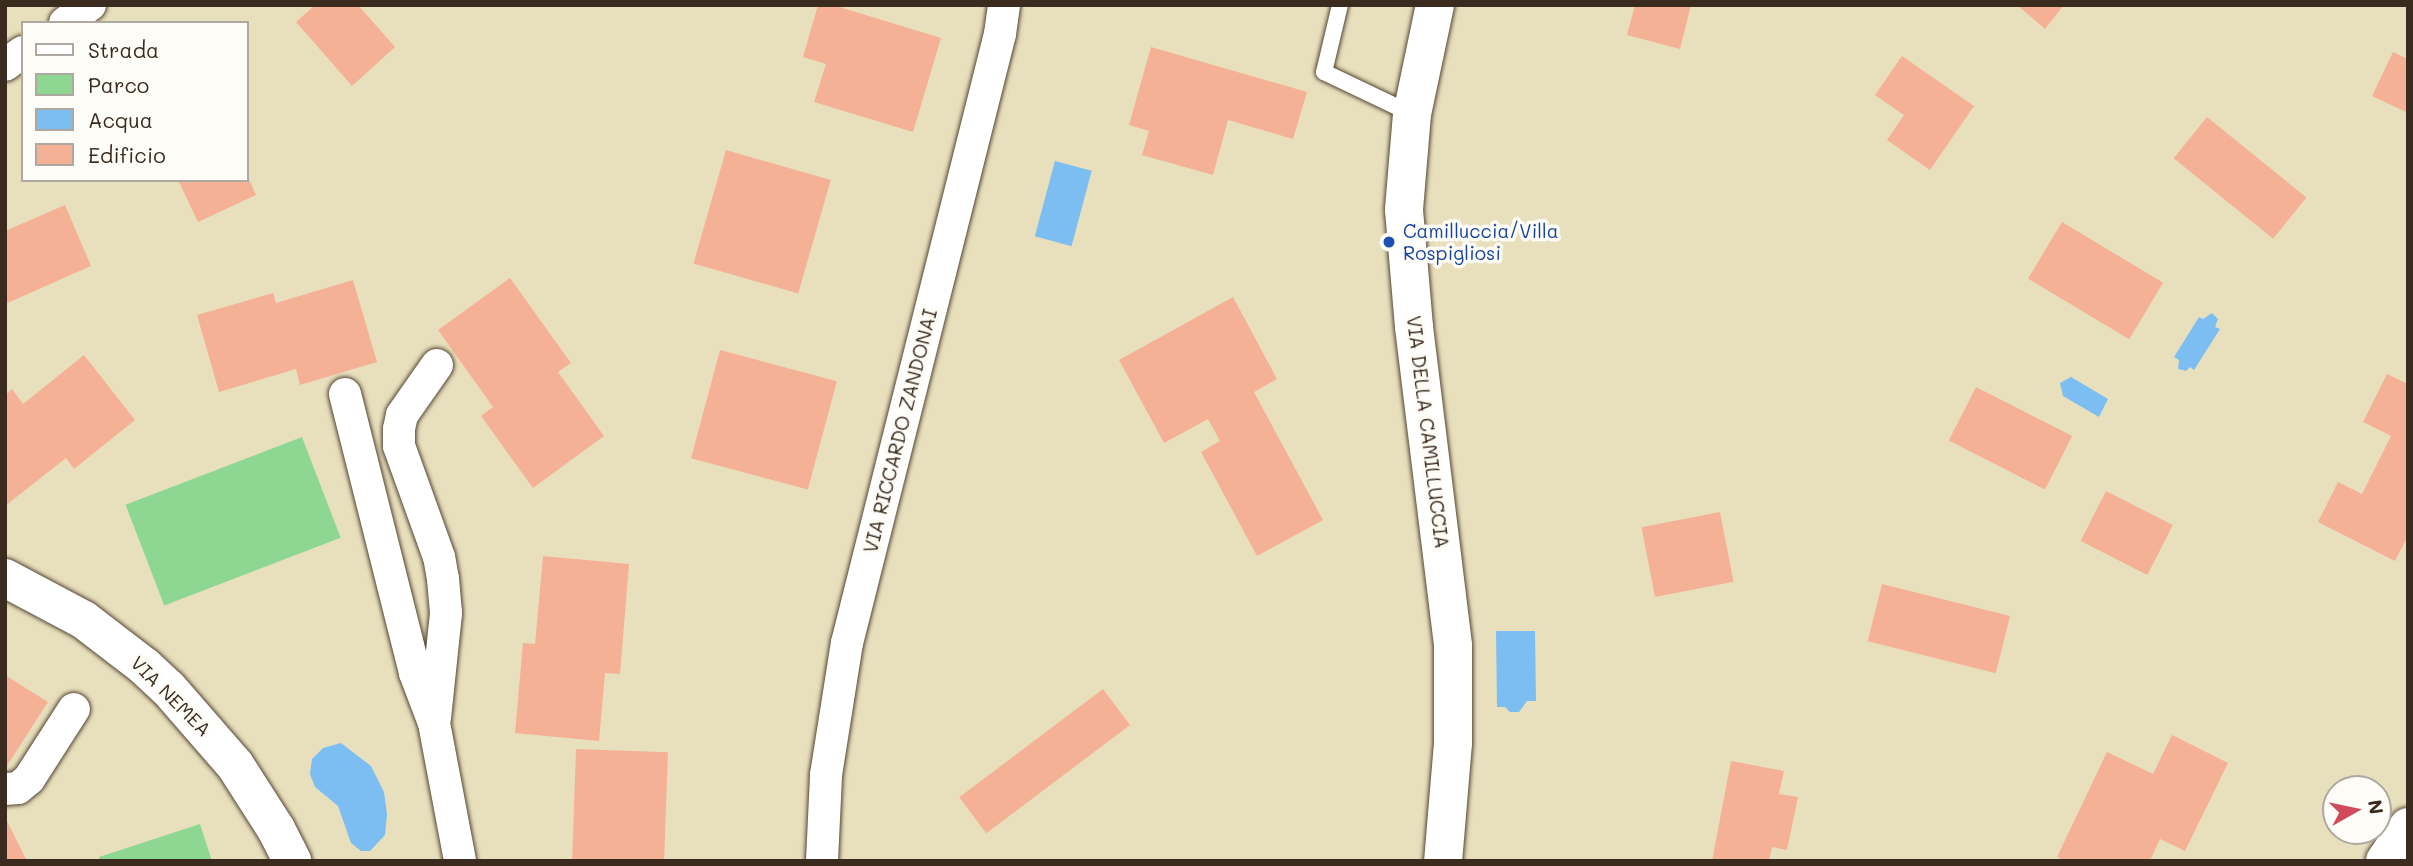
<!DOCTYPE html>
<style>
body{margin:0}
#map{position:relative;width:2413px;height:866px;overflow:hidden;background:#e8e0bc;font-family:Mali,sans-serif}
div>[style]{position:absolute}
.green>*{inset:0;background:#8dd793;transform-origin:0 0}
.water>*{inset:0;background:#7cbef2;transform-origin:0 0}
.building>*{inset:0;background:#f5b196;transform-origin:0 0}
.roads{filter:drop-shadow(0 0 2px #554536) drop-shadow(0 0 2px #554536)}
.service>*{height:16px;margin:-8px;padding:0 8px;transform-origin:8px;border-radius:8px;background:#fff}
.minor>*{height:32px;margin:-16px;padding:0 16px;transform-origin:16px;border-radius:16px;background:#fff}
.tertiary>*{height:38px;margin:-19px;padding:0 19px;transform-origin:19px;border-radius:19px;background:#fff}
.secondary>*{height:38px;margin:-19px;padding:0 19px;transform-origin:19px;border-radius:19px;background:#fff}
.dots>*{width:19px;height:19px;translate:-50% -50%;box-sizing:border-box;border:4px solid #fdfcf7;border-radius:50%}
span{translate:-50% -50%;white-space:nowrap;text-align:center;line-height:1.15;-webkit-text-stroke:7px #fdfcf7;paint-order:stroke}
.transit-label{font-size:19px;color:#164399}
.left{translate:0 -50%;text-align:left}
.street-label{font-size:19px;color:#3b2a1e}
.frame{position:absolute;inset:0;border:7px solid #3b2a1e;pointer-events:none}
.legend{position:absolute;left:21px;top:21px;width:228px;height:161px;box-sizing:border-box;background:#fdfcf7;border:2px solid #afa8a0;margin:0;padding:9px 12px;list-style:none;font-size:21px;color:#3b2a1e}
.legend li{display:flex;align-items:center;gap:14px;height:35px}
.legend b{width:35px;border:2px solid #afa8a0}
.north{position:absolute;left:2322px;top:775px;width:70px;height:70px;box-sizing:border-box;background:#fdfcf7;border:2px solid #afa8a0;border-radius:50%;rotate:81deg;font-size:19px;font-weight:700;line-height:28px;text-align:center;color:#3b2a1e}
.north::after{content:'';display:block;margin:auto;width:24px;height:32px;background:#d1495b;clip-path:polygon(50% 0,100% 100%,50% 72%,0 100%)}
</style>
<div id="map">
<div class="green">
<div style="left:302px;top:437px;width:108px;height:189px;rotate:69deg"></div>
<div style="clip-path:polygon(200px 824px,212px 861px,100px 861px,99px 857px)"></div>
</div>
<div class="water">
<div style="left:1055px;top:161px;width:38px;height:78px;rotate:15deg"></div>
<div style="clip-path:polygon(2212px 313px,2218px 319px,2215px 327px,2220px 329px,2194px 370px,2190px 367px,2186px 371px,2178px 369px,2179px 360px,2174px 357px,2199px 317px,2203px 319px)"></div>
<div style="clip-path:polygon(2071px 377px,2108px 399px,2099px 417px,2063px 396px,2060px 383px)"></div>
<div style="clip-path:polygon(1496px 631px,1535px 631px,1536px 701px,1527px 701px,1519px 712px,1510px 712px,1505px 707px,1497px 707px)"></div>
<div style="clip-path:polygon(341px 743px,371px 766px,384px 792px,387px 814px,385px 835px,370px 851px,361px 851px,351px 843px,338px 806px,315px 787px,310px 774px,312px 759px,323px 748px)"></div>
</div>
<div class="building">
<div style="clip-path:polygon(315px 5px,358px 5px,395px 47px,352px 86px,296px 22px)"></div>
<div style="clip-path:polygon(818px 5px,833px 5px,941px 38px,913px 132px,814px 102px,826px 64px,803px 57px)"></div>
<div style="clip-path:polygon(1635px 5px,1691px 5px,1680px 49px,1627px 35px)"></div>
<div style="clip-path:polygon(2017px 5px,2064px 5px,2045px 29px)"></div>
<div style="clip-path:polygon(1151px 47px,1307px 92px,1293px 139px,1228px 120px,1213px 175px,1142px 155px,1149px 131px,1129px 125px)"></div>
<div style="clip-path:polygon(2393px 52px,2408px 59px,2408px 113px,2372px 96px)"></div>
<div style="clip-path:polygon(1902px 56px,1974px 106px,1930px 170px,1887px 140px,1904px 115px,1875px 95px)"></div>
<div style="left:2207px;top:117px;width:128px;height:53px;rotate:39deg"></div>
<div style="left:726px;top:150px;width:109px;height:118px;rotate:16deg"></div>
<div style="clip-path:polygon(247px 175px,256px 195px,198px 222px,178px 180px,247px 180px)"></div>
<div style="clip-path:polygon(65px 205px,91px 266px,5px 304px,5px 231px)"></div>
<div style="left:2062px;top:222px;width:118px;height:66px;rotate:31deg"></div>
<div style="clip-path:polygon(510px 278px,571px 363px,558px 372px,604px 436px,533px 488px,481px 416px,493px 407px,438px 330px)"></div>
<div style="clip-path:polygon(353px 280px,377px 362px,300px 385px,296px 369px,219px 392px,197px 315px,273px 293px,276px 303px)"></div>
<div style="clip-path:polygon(1233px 297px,1277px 379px,1254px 392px,1323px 520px,1257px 556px,1201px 452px,1220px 441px,1208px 419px,1164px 443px,1119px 360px)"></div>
<div style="left:720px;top:350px;width:121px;height:112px;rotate:15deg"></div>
<div style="clip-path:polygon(84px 355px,135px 420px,74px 469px,66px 458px,5px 506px,5px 395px,12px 389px,23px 404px)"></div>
<div style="clip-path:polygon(2387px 374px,2408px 384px,2408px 536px,2395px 561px,2318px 522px,2338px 482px,2362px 494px,2391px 436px,2363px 422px)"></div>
<div style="left:1976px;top:387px;width:108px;height:60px;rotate:27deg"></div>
<div style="left:2106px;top:491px;width:75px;height:56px;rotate:27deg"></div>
<div style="left:1720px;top:512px;width:71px;height:80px;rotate:79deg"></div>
<div style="clip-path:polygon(543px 556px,629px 564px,620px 674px,605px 673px,599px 741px,515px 733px,523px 643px,535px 644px)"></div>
<div style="left:1882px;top:584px;width:132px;height:59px;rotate:14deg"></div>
<div style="clip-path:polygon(5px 675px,48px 702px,5px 769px)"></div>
<div style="left:1103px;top:689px;width:45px;height:180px;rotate:53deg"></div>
<div style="clip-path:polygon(2172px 735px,2228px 763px,2185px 851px,2160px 839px,2150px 861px,2065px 861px,2057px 857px,2107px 752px,2153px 774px)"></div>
<div style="left:576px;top:749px;width:92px;height:112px;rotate:2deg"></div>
<div style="clip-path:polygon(1731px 761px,1784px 771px,1779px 794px,1798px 797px,1787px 850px,1772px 847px,1769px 861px,1712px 861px)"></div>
<div style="clip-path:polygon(5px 817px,27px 861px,5px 861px)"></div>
</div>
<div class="roads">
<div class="service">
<div style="left:1340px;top:5px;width:69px;rotate:103.4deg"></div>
<div style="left:1324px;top:72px;width:98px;rotate:25.5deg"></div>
</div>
<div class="minor">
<div style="left:65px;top:23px;width:31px;rotate:-36deg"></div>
<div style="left:5px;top:65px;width:22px;rotate:-36deg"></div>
<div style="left:345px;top:394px;width:288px;rotate:75.9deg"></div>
<div style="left:415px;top:673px;width:53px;rotate:69.2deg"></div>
<div style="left:434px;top:723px;width:140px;rotate:79.3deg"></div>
<div style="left:435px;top:718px;width:106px;rotate:-84deg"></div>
<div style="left:446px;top:613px;width:34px;rotate:-95deg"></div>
<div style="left:443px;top:579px;width:22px;rotate:-100deg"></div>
<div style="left:439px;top:557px;width:118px;rotate:-109.8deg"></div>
<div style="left:399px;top:446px;width:17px;rotate:-90deg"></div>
<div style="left:399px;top:429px;width:14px;rotate:-78deg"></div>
<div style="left:402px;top:415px;width:61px;rotate:-55deg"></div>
<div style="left:5px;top:789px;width:13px;rotate:-4deg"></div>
<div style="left:18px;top:788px;width:14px;rotate:-39deg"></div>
<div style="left:29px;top:779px;width:83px;rotate:-57.3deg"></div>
<div style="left:822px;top:861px;width:86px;rotate:-87.3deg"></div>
<div style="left:826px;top:775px;width:134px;rotate:-81deg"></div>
<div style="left:847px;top:643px;width:628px;rotate:-75.9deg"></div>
<div style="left:1000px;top:34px;width:29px;rotate:-82deg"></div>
</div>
<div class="tertiary">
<div style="left:5px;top:578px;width:89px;rotate:28deg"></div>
<div style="left:84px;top:620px;width:76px;rotate:37.5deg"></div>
<div style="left:144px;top:666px;width:33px;rotate:43deg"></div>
<div style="left:168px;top:688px;width:102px;rotate:49deg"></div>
<div style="left:235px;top:765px;width:76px;rotate:57.4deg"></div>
<div style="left:276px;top:829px;width:36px;rotate:63deg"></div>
<div style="left:2385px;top:861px;width:41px;rotate:-55.9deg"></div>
</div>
<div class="secondary">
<div style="left:1435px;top:5px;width:111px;rotate:101.9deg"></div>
<div style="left:1412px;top:114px;width:96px;rotate:94.8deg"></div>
<div style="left:1404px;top:210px;width:117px;rotate:85.1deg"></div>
<div style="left:1414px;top:327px;width:321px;rotate:83deg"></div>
<div style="left:1453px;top:646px;width:97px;rotate:90deg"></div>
<div style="left:1453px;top:743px;width:118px;rotate:94.8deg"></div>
</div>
</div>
<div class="dots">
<div style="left:1389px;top:242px;background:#1a4fb4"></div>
</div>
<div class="transit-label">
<span class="left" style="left:1403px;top:242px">Camilluccia/Villa<br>Rospigliosi</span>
</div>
<div class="street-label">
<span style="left:900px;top:431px;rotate:-76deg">VIA RICCARDO ZANDONAI</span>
<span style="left:1428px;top:432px;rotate:83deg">VIA DELLA CAMILLUCCIA</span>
<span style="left:171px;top:696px;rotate:45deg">VIA NEMEA</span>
</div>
<div class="frame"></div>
<ul class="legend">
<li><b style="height:9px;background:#fff"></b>Strada</li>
<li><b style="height:19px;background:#8dd793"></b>Parco</li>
<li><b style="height:19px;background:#7cbef2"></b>Acqua</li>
<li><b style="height:19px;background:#f5b196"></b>Edificio</li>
</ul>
<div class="north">N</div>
</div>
